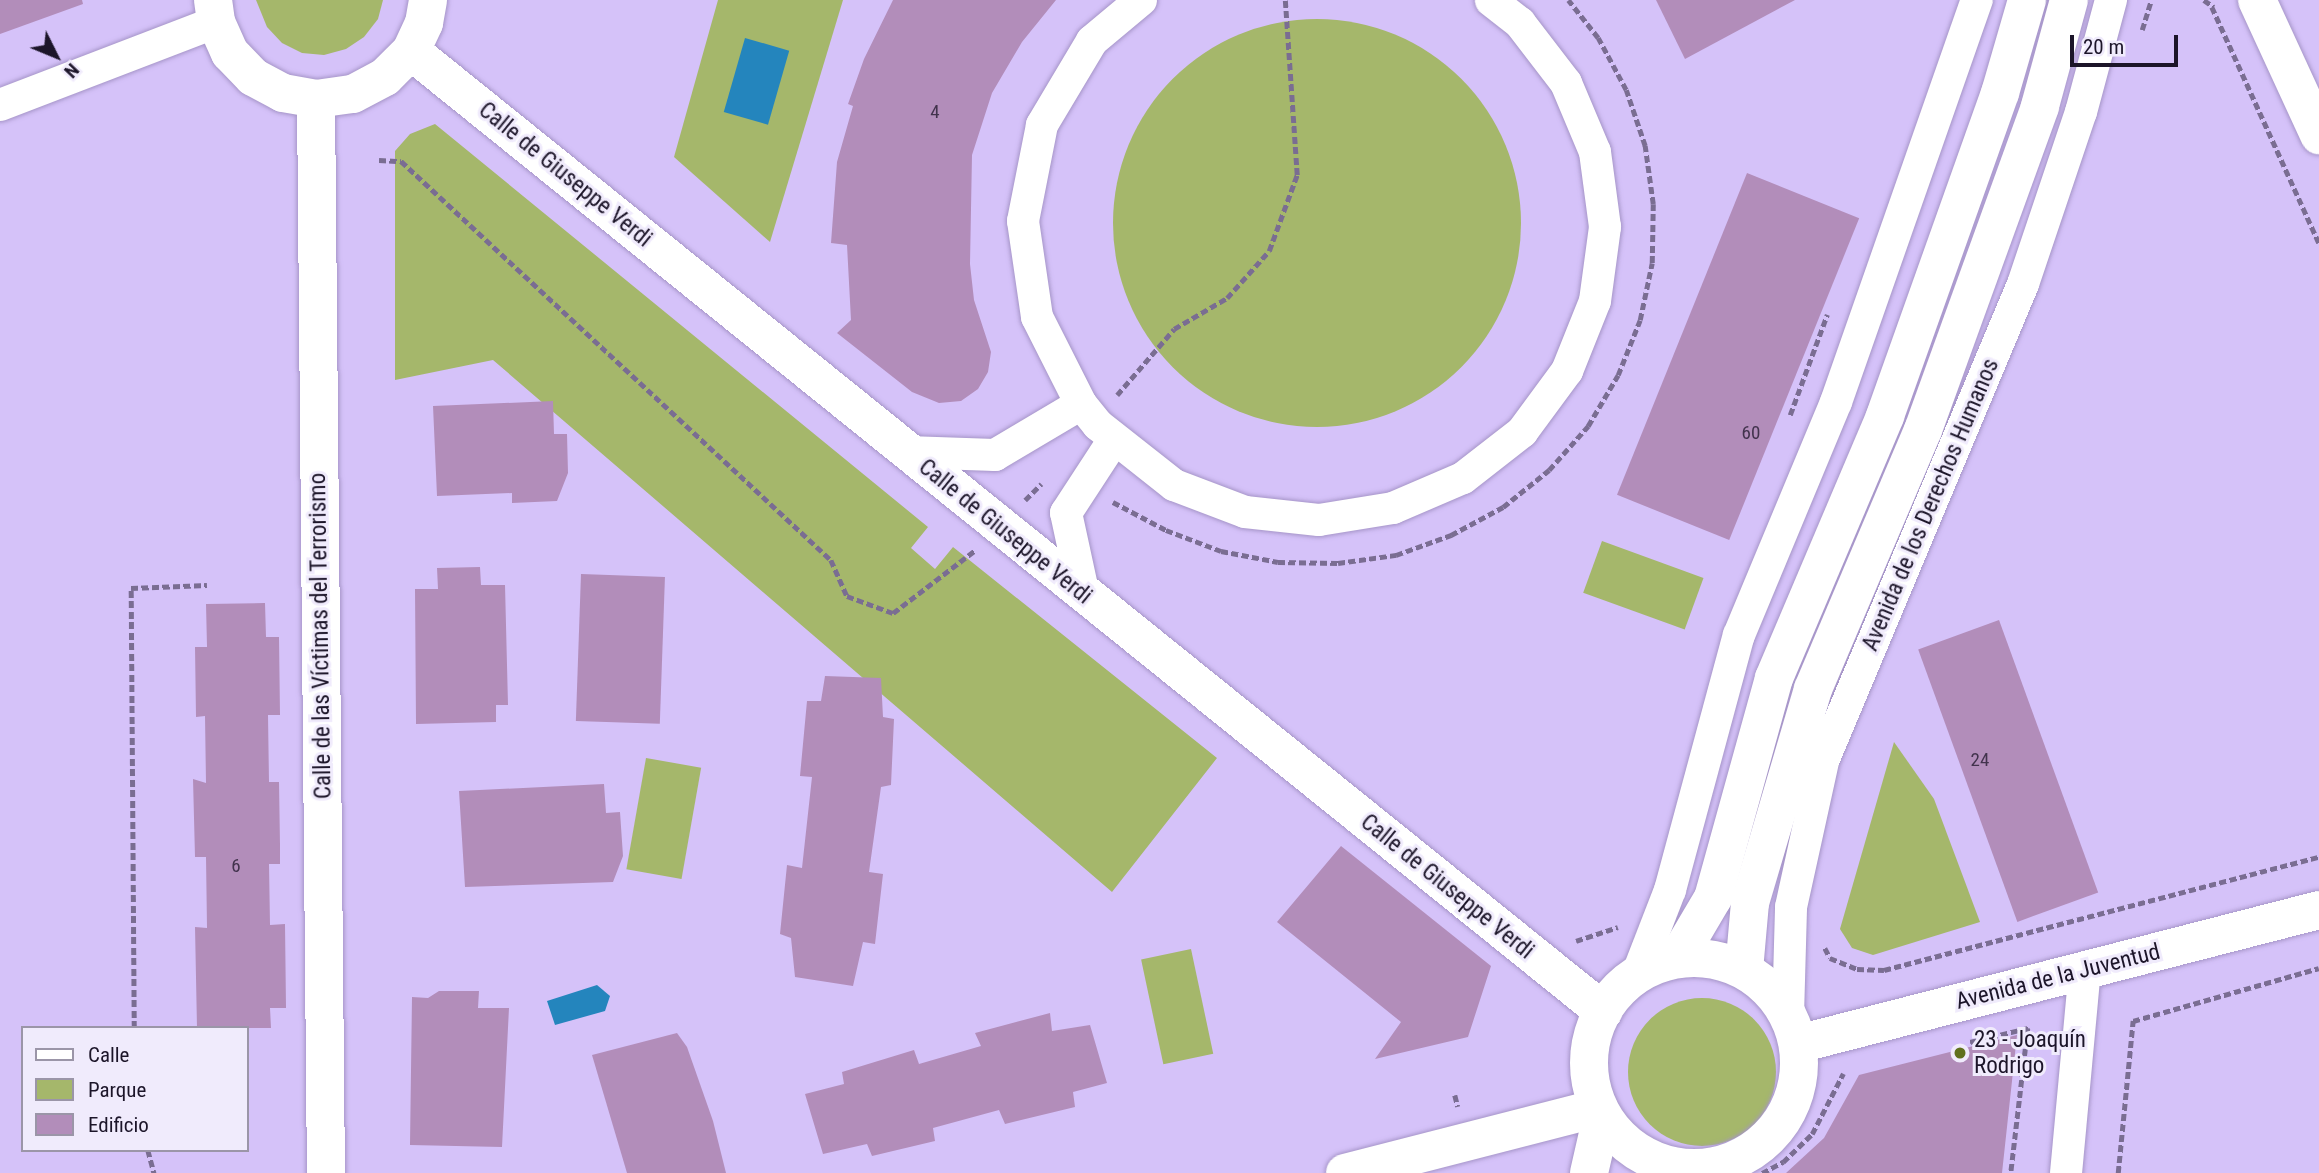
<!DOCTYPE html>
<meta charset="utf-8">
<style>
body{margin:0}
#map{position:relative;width:2319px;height:1173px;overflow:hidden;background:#d5c2f9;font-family:"Roboto Condensed",sans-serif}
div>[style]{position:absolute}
.green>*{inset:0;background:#a5b76b;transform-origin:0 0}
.round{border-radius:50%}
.water>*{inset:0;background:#2485bd;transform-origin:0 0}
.building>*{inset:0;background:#b28dba;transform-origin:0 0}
.path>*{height:4.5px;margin-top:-2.25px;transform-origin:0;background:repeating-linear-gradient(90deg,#7a6d92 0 7px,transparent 0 10.5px)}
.roads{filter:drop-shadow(0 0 2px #a695c8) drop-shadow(0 0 2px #a695c8)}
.minor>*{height:32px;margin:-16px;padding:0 16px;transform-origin:16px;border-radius:16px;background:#fff}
.tertiary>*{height:38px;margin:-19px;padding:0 19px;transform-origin:19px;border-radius:19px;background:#fff}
.secondary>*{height:38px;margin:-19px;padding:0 19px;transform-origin:19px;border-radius:19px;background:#fff}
.secondary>.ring{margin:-19px;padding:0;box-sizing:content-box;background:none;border:38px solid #fff;border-radius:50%}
.dots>*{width:19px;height:19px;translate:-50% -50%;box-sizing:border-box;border:4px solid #f0ebfc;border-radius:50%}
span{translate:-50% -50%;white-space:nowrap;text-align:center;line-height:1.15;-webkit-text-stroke:6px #f0ebfc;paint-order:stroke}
.number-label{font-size:19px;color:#42334d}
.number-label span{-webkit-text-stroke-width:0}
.street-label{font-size:23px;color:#1c1529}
.poi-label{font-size:23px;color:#1c1529}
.left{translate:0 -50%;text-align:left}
.legend{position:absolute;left:21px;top:1026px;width:228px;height:126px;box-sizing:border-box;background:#f0ebfc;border:2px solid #9b95a8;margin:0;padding:9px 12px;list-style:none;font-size:21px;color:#1c1529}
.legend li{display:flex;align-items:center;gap:14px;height:35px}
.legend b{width:35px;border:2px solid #9b95a8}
.north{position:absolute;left:21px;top:21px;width:70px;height:70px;-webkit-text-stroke:5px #f0ebfc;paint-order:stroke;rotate:133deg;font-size:19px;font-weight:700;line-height:28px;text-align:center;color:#1c1529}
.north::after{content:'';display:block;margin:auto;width:24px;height:32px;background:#1c1529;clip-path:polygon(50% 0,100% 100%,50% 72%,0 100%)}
.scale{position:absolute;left:2070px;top:35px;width:108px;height:32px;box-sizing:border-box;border:4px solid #1c1529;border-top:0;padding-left:9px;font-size:21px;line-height:24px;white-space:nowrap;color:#1c1529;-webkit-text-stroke:5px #f0ebfc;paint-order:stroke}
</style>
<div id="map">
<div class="green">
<div style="clip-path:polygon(256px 0,383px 0,378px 19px,364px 37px,346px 49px,324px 55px,302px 53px,282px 43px,267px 27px)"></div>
<div style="clip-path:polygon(718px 0,843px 0,770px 242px,674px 157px)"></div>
<div class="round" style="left:1113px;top:19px;width:408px;height:408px"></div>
<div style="clip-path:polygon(435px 124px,928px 527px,911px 548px,935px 569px,953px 547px,1217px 758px,1112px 892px,493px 360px,395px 380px,395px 151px,410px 134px)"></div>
<div style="left:1602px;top:541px;width:108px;height:55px;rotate:20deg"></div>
<div style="clip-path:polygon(1894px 742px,1934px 799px,1980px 922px,1873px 955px,1852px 948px,1840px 929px)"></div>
<div style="left:646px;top:758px;width:56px;height:113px;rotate:10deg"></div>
<div style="left:1191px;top:949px;width:107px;height:51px;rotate:78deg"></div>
<div class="round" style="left:1628px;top:998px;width:148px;height:148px"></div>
</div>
<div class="water">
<div style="left:745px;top:38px;width:46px;height:77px;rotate:16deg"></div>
<div style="clip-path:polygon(597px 985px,610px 996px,605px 1011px,555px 1025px,547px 1001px)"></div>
</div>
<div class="building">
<div style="clip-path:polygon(0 0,82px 0,83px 4px,0 34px)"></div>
<div style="clip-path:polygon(893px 0,1056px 0,1022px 42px,992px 93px,972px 155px,970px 264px,974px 300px,991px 352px,988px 372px,978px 389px,961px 401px,939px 403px,912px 392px,837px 333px,851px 320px,847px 245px,831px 243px,837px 162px,853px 106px,848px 104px,864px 59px)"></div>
<div style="clip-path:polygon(1656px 0,1795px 0,1685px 59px)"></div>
<div style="left:1747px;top:173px;width:121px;height:347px;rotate:22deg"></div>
<div style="clip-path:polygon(553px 401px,554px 434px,567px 434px,568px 473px,557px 501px,512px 503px,512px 493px,437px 496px,433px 406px)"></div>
<div style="clip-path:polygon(480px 567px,481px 585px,505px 585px,508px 705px,496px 705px,496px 722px,416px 724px,415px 589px,438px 589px,437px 568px)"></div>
<div style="left:581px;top:574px;width:84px;height:147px;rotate:2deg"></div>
<div style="clip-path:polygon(265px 603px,266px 637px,279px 637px,280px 715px,268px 715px,269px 782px,279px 782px,280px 845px,280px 864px,269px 864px,270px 925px,285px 924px,286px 1008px,270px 1008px,271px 1028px,197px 1028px,195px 927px,207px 928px,206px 857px,195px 857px,193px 779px,206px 783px,205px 716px,196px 717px,195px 647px,207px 647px,206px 604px)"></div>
<div style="left:1999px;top:620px;width:290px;height:86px;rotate:70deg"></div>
<div style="clip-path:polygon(825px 676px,881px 678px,883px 717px,894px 719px,891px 785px,881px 787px,869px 872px,883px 874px,875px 944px,863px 942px,853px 986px,795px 977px,791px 938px,780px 934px,787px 865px,802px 868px,812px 777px,800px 776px,807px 701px,821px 701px)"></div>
<div style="clip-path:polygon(604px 784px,606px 813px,620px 812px,623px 856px,613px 882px,465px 887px,459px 791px)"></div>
<div style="clip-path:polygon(1341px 846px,1491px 966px,1468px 1037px,1375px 1059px,1401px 1022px,1277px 922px)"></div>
<div style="clip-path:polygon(439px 991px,479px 991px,478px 1008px,509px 1008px,502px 1147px,410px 1145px,412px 997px,428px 998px)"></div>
<div style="clip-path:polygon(1050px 1013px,1052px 1031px,1090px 1025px,1107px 1083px,1073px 1092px,1075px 1107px,1005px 1124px,999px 1110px,933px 1128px,935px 1141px,872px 1156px,867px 1144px,823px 1154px,805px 1094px,844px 1084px,842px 1072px,914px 1050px,919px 1064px,981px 1046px,975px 1033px)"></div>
<div style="clip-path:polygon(677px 1033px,687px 1047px,713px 1121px,726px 1173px,627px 1173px,592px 1055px)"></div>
<div style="clip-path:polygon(2017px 1035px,2002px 1173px,1786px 1173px,1824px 1138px,1859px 1075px)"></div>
</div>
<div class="path">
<div style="left:2204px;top:0;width:12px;rotate:35deg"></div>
<div style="left:2212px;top:7px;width:259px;rotate:65.6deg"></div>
<div style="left:2142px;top:30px;width:31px;rotate:-73deg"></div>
<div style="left:379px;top:160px;width:22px;rotate:3deg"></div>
<div style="left:401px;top:161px;width:587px;rotate:42.86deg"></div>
<div style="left:831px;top:560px;width:39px;rotate:66deg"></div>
<div style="left:847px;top:596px;width:49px;rotate:20.3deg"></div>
<div style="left:893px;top:613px;width:102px;rotate:-37.4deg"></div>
<div style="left:1117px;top:395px;width:87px;rotate:-49.2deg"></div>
<div style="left:1174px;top:329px;width:61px;rotate:-30.3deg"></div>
<div style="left:1227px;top:298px;width:63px;rotate:-48.2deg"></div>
<div style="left:1269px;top:251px;width:81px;rotate:-69.8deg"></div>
<div style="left:1297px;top:175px;width:175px;rotate:-93.9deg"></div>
<div style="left:1790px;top:415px;width:107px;rotate:-69.7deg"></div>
<div style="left:1025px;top:500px;width:23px;rotate:-45deg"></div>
<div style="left:1113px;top:502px;width:60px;rotate:27.8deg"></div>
<div style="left:1166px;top:530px;width:59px;rotate:20.9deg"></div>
<div style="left:1221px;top:551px;width:58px;rotate:10.9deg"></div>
<div style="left:1278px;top:562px;width:60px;rotate:1deg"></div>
<div style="left:1338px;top:563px;width:59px;rotate:-7.9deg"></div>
<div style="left:1396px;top:555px;width:59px;rotate:-20deg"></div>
<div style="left:1451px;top:535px;width:59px;rotate:-28.3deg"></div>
<div style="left:1503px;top:507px;width:59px;rotate:-38.8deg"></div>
<div style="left:1549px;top:470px;width:59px;rotate:-48.4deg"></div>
<div style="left:1588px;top:426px;width:59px;rotate:-59.5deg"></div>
<div style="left:1618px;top:375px;width:59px;rotate:-68.2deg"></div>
<div style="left:1640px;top:320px;width:58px;rotate:-78.1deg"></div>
<div style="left:1652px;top:263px;width:59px;rotate:-89deg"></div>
<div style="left:1653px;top:204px;width:59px;rotate:-97.9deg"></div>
<div style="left:1645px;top:146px;width:59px;rotate:-108.7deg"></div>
<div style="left:1626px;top:90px;width:59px;rotate:-118.3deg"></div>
<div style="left:1598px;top:38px;width:48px;rotate:-128.3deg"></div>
<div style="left:1576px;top:941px;width:44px;rotate:-18.4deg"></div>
<div style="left:1825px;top:948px;width:11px;rotate:63deg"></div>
<div style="left:1830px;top:958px;width:29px;rotate:22deg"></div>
<div style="left:1857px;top:969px;width:27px;rotate:2deg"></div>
<div style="left:1884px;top:970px;width:449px;rotate:-14.6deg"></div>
<div style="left:134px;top:1028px;width:440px;rotate:-90.4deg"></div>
<div style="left:131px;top:588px;width:76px;rotate:-2.3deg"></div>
<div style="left:1970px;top:1042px;width:60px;rotate:-13.6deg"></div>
<div style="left:2028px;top:1028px;width:146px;rotate:96.7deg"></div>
<div style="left:1455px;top:1095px;width:12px;rotate:76deg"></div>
<div style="left:148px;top:1150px;width:24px;rotate:75deg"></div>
<div style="left:1762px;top:1173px;width:24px;rotate:-28deg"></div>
<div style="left:1783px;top:1162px;width:40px;rotate:-44deg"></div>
<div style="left:1812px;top:1134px;width:68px;rotate:-62.7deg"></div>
<div style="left:2118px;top:1173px;width:153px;rotate:-84.4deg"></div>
<div style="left:2133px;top:1021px;width:193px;rotate:-15.9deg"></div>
</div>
<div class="roads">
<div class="minor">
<div style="left:1141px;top:0;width:64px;rotate:140.1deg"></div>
<div style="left:1092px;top:41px;width:98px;rotate:120.8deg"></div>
<div style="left:1042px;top:125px;width:98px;rotate:101.2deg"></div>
<div style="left:1023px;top:221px;width:97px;rotate:81.7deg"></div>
<div style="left:1037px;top:317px;width:97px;rotate:63.2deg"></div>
<div style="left:1081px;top:404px;width:27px;rotate:51deg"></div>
<div style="left:1098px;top:425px;width:97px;rotate:38.3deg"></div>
<div style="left:1174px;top:485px;width:76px;rotate:20.8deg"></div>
<div style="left:1245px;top:512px;width:74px;rotate:6.2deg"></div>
<div style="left:1319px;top:520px;width:75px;rotate:-9.2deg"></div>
<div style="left:1393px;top:508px;width:76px;rotate:-23.2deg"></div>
<div style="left:1463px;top:478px;width:75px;rotate:-37.9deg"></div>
<div style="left:1522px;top:432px;width:76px;rotate:-53.6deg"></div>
<div style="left:1567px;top:371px;width:75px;rotate:-68.2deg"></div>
<div style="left:1595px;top:301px;width:75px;rotate:-82.3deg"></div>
<div style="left:1605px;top:227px;width:76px;rotate:-97.6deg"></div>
<div style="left:1595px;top:152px;width:75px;rotate:-112.8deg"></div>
<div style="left:1566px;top:83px;width:76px;rotate:-127.5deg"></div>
<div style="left:1520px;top:23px;width:37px;rotate:-142deg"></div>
<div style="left:0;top:105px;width:231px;rotate:-21deg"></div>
<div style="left:907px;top:452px;width:88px;rotate:2deg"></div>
<div style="left:995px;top:455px;width:100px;rotate:-30.7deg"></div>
<div style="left:1084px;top:596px;width:85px;rotate:-102.2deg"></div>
<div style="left:1066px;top:513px;width:86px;rotate:-56.9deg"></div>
<div style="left:1637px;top:975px;width:91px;rotate:-68.8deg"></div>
<div style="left:1670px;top:890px;width:264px;rotate:-74.9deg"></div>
<div style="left:1739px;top:635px;width:252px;rotate:-67.4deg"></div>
<div style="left:1836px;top:402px;width:426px;rotate:-70.7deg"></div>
<div style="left:1788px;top:1016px;width:109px;rotate:-88.4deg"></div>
<div style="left:1791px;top:907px;width:149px;rotate:-77.6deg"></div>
<div style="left:1823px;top:761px;width:517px;rotate:-67.25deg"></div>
<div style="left:2023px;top:284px;width:182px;rotate:-71.4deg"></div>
<div style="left:2081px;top:112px;width:116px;rotate:-75deg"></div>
<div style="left:2066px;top:1173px;width:204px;rotate:-84.7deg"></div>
</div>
<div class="tertiary">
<div style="left:213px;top:0;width:22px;rotate:82deg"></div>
<div style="left:216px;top:22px;width:34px;rotate:66deg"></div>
<div style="left:230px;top:53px;width:33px;rotate:46deg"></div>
<div style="left:253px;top:77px;width:34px;rotate:28deg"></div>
<div style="left:283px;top:93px;width:34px;rotate:10deg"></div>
<div style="left:316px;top:99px;width:37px;rotate:-8deg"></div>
<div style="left:353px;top:94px;width:36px;rotate:-28deg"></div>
<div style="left:385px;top:77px;width:37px;rotate:-45deg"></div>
<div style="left:411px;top:51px;width:31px;rotate:-65deg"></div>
<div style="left:424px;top:23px;width:23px;rotate:-80deg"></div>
<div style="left:2257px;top:0;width:149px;rotate:65.3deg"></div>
<div style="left:411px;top:51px;width:1531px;rotate:38.85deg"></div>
<div style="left:316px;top:99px;width:1074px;rotate:89.47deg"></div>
<div style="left:1798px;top:1044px;width:538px;rotate:-14.42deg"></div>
<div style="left:1345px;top:1173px;width:261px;rotate:-14.4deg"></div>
</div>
<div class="secondary">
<div class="ring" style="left:1589px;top:958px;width:172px;height:172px"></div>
<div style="left:1677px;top:959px;width:71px;rotate:-59.5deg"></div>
<div style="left:1713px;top:898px;width:228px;rotate:-74.5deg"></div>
<div style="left:1774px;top:678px;width:285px;rotate:-67deg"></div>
<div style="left:1885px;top:416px;width:343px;rotate:-70.4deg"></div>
<div style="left:2000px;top:93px;width:97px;rotate:-73.8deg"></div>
<div style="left:1744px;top:970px;width:67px;rotate:-84.9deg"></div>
<div style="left:1750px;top:903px;width:223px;rotate:-73.6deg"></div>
<div style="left:1813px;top:689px;width:281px;rotate:-67deg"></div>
<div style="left:1923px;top:430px;width:344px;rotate:-70.1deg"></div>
<div style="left:2040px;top:106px;width:110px;rotate:-74.7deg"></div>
<div style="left:1589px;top:1173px;width:58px;rotate:-77.2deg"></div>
</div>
</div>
<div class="dots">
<div style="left:1960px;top:1053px;background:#60701d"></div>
</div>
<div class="number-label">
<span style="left:935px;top:112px">4</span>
<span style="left:1751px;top:433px">60</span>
<span style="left:1980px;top:760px">24</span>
<span style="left:236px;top:866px">6</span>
</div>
<div class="street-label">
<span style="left:565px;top:175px;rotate:39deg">Calle de Giuseppe Verdi</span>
<span style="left:1931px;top:505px;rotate:-67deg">Avenida de los Derechos Humanos</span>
<span style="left:1005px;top:532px;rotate:39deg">Calle de Giuseppe Verdi</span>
<span style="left:321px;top:636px;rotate:-91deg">Calle de las Víctimas del Terrorismo</span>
<span style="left:1447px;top:887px;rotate:39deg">Calle de Giuseppe Verdi</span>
<span style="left:2058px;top:977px;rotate:-14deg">Avenida de la Juventud</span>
</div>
<div class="poi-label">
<span class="left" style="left:1974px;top:1053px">23 - Joaquín<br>Rodrigo</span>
</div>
<ul class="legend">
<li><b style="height:9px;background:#fff"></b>Calle</li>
<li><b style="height:19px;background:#a5b76b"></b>Parque</li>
<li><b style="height:19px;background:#b28dba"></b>Edificio</li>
</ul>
<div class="north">N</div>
<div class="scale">20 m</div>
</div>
